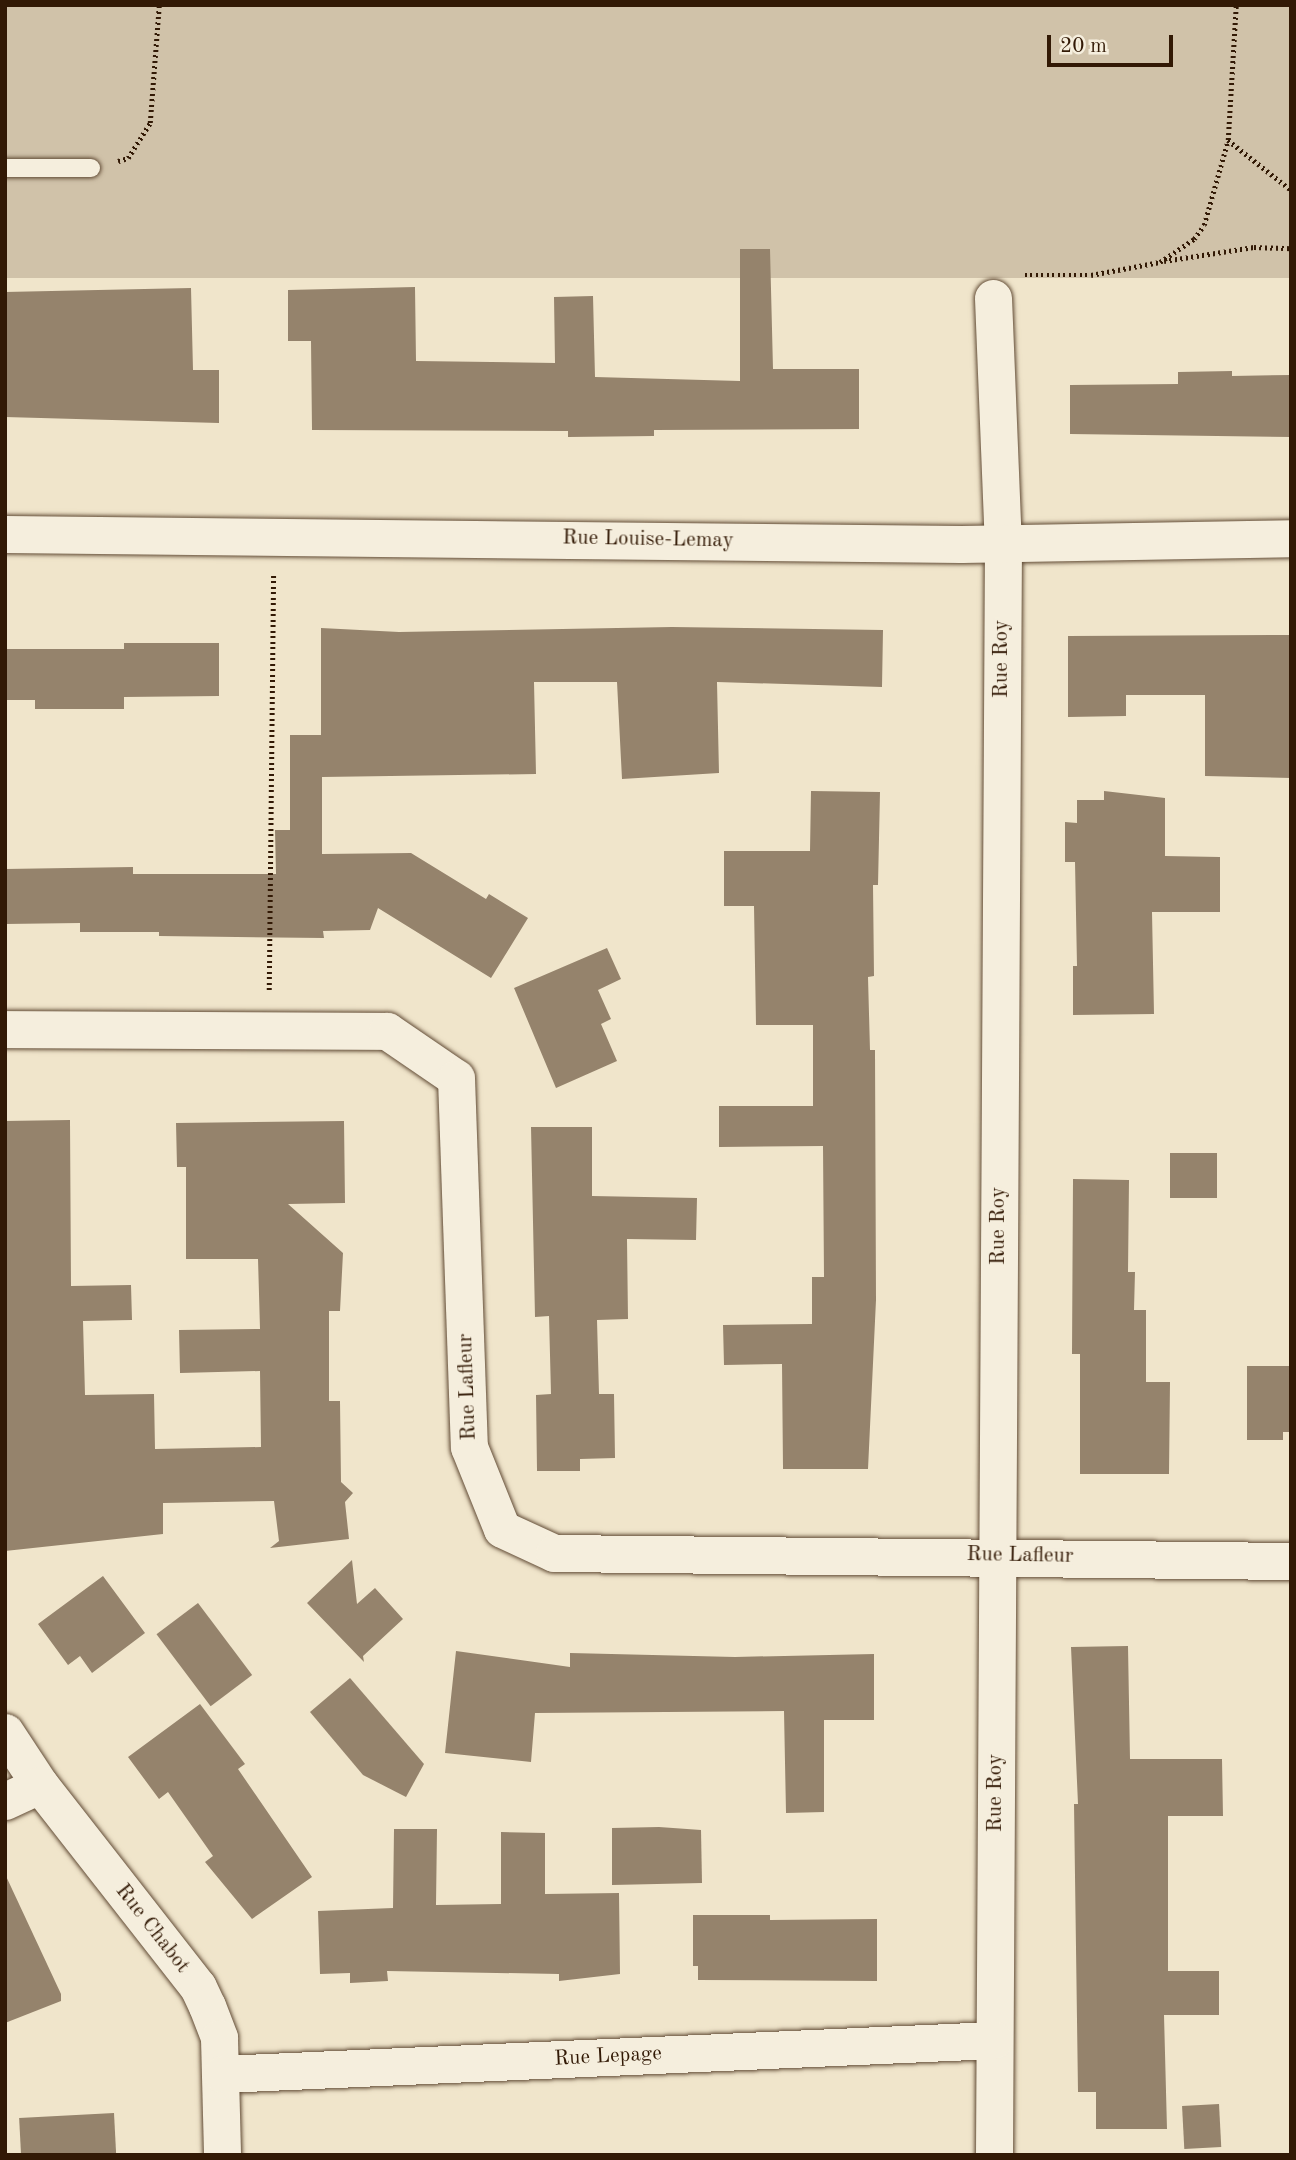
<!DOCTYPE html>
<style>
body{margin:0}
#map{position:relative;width:1296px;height:2160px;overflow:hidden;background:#f0e5cb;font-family:"Old Standard TT",serif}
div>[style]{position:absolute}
.green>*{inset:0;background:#d0c2a9;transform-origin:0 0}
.building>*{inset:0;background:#95836c;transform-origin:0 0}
.path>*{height:4.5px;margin-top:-2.25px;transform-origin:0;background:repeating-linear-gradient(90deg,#321905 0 2px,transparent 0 5.5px)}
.roads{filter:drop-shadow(0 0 2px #624c36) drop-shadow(0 0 2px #624c36)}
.service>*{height:18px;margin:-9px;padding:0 9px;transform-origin:9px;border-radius:9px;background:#f5eedd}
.minor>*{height:37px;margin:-18.5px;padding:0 18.5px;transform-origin:18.5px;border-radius:18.5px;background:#f5eedd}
span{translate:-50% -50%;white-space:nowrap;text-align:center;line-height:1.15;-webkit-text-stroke:5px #f5eedd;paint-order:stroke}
.street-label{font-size:21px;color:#321905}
.frame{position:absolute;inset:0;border:7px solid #321905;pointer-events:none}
.scale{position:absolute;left:1047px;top:35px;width:126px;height:32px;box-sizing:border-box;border:4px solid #321905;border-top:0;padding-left:9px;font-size:21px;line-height:24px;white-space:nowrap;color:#321905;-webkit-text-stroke:5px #f5eedd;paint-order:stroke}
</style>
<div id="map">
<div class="green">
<div style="left:5px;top:5px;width:1286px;height:273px"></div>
</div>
<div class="building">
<div style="clip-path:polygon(740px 249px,770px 249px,773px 369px,859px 369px,859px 429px,654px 430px,654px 436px,568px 437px,568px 431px,312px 430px,311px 341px,288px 341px,288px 290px,415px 287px,416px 361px,555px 363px,554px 297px,593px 296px,595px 377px,740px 381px)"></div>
<div style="clip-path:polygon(191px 288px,193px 370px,219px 370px,219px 423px,5px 417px,5px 292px)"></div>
<div style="clip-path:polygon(1232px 371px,1232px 376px,1291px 375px,1291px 437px,1070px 434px,1070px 385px,1178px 384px,1178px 372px)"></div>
<div style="clip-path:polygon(672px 627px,883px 630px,882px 687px,717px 682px,719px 773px,622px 779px,617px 682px,534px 682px,536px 774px,322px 777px,322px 854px,411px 853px,486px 899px,489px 894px,528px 918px,491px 978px,378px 908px,370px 930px,323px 931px,324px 938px,159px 936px,159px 932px,80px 932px,80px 923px,5px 924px,5px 869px,133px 867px,133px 874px,276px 874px,275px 830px,290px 830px,290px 735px,321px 735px,321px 628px,399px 632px)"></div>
<div style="clip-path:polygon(1291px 635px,1291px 778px,1205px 776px,1205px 695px,1126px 695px,1126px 716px,1068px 717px,1068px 636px)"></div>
<div style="clip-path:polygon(124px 643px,219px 643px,219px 696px,124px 697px,124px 709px,35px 709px,35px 700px,5px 700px,5px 649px,124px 649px)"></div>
<div style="clip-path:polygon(811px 791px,880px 792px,878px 885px,873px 885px,874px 976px,868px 977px,870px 1050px,875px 1050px,876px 1300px,868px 1469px,783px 1469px,782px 1364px,724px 1365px,723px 1325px,812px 1324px,812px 1277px,824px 1277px,823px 1146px,719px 1147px,719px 1106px,813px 1106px,813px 1025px,756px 1025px,754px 906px,724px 906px,724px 851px,810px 851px)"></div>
<div style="clip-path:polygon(1104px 791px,1165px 798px,1165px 856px,1220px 857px,1220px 912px,1152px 912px,1154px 1014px,1073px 1015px,1073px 966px,1077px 966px,1075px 862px,1065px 862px,1065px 822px,1077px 823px,1077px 800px,1104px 800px)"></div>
<div style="clip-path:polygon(607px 948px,621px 979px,598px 990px,611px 1019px,601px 1024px,617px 1061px,556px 1088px,514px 988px)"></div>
<div style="clip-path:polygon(70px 1120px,71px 1286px,131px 1285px,132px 1320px,83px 1321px,85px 1395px,154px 1394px,155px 1449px,261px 1447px,260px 1371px,180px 1373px,179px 1330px,260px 1329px,258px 1259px,186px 1259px,186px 1167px,177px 1167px,176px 1123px,344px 1121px,345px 1203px,288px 1204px,343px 1253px,340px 1311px,329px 1311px,329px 1401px,340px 1401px,341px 1482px,353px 1493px,345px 1502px,349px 1539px,270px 1548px,279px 1541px,274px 1501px,163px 1503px,163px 1534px,5px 1551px,5px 1121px)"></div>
<div style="clip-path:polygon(531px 1127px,592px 1127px,592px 1196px,697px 1198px,696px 1240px,627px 1239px,628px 1319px,597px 1320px,599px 1394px,614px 1394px,615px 1458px,580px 1459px,580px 1471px,537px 1471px,536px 1395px,551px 1394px,549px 1316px,535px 1317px)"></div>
<div style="left:1170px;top:1153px;width:47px;height:45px"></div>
<div style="clip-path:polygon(1073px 1179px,1129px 1180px,1128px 1272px,1135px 1272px,1134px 1310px,1146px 1310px,1146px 1382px,1170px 1382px,1169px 1474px,1080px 1474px,1080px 1354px,1072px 1354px)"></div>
<div style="clip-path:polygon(1247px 1366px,1291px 1366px,1291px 1432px,1283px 1432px,1283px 1440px,1247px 1440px)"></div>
<div style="clip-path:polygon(352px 1560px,357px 1604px,375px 1588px,403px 1619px,363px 1656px,364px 1662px,307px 1603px)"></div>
<div style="clip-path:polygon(103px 1576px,145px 1633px,92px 1673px,80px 1656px,68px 1665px,38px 1624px)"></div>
<div style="left:198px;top:1603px;width:90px;height:52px;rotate:53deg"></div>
<div style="clip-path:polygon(1128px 1646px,1130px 1759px,1222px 1759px,1223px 1816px,1168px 1816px,1168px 1971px,1219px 1971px,1219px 2015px,1164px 2015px,1167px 2129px,1096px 2129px,1096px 2092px,1078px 2092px,1074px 1804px,1078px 1804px,1071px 1647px)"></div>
<div style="clip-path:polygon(456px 1651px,570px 1667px,570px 1653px,735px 1657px,874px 1654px,874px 1720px,824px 1720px,824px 1812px,786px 1813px,784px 1711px,535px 1713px,531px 1762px,445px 1753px)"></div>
<div style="clip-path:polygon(350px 1678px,424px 1764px,406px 1797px,363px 1775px,310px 1712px)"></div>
<div style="clip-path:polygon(200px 1704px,245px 1764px,238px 1769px,312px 1877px,252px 1919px,205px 1862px,213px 1856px,168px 1792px,159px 1799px,128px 1757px)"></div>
<div style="clip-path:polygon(659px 1827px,701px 1830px,702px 1883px,612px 1885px,612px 1828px)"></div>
<div style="clip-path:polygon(394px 1829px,437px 1829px,436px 1905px,501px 1904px,501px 1832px,545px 1833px,545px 1894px,619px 1893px,620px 1974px,559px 1981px,559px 1974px,387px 1971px,388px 1981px,350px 1983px,350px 1973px,320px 1974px,318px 1911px,393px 1908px)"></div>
<div style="clip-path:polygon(5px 1874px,61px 1994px,61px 2001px,5px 2023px)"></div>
<div style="clip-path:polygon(693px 1915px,770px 1915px,770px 1920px,877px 1919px,877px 1981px,698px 1980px,698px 1966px,693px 1966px)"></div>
<div style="left:1219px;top:2104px;width:43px;height:37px;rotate:87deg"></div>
<div style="left:114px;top:2113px;width:42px;height:95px;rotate:87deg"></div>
</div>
<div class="path">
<div style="left:1228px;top:140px;width:80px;rotate:38.4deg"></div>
<div style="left:118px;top:161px;width:10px;rotate:-17deg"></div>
<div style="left:128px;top:158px;width:41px;rotate:-57.8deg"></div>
<div style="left:150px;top:123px;width:118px;rotate:-85.6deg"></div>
<div style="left:1164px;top:261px;width:91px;rotate:-8.8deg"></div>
<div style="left:1254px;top:247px;width:37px;rotate:2deg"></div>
<div style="left:1025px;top:275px;width:66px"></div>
<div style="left:1091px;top:275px;width:70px;rotate:-10.7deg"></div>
<div style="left:1160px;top:262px;width:41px;rotate:-34.1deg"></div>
<div style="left:1194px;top:239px;width:17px;rotate:-54deg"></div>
<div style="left:1204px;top:225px;width:88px;rotate:-74.2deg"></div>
<div style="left:1228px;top:140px;width:135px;rotate:-86.6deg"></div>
<div style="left:269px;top:990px;width:415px;rotate:-89.4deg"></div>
</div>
<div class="roads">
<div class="service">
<div style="left:5px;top:168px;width:86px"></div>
</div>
<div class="minor">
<div style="left:993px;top:298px;width:244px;rotate:87.7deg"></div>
<div style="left:1003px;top:542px;width:1613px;rotate:90.32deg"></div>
<div style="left:5px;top:534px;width:956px;rotate:0.6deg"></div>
<div style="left:961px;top:544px;width:330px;rotate:-1deg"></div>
<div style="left:5px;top:1029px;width:382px;rotate:0.3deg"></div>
<div style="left:387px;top:1031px;width:83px;rotate:34.3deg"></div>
<div style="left:456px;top:1078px;width:369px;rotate:88deg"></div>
<div style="left:469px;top:1447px;width:88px;rotate:68.1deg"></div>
<div style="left:502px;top:1529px;width:57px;rotate:24.8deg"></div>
<div style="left:554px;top:1553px;width:737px;rotate:0.62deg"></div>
<div style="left:5px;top:1732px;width:64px;rotate:56.6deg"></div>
<div style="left:40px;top:1785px;width:256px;rotate:52deg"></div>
<div style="left:198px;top:1987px;width:21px;rotate:65deg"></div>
<div style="left:207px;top:2006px;width:34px;rotate:69deg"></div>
<div style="left:219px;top:2038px;width:117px;rotate:88.5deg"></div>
<div style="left:5px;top:1801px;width:38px;rotate:-25deg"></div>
<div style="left:222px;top:2074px;width:773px;rotate:-2.52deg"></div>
</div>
</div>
<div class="street-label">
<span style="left:648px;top:540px;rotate:1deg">Rue Louise-Lemay</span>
<span style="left:1002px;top:659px;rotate:-90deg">Rue Roy</span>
<span style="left:999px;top:1226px;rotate:-90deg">Rue Roy</span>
<span style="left:468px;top:1387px;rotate:-92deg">Rue Lafleur</span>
<span style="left:1020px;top:1556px;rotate:1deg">Rue Lafleur</span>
<span style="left:996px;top:1793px;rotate:-90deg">Rue Roy</span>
<span style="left:152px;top:1929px;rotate:52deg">Rue Chabot</span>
<span style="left:608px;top:2057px;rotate:-3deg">Rue Lepage</span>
</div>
<div class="frame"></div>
<div class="scale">20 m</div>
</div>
